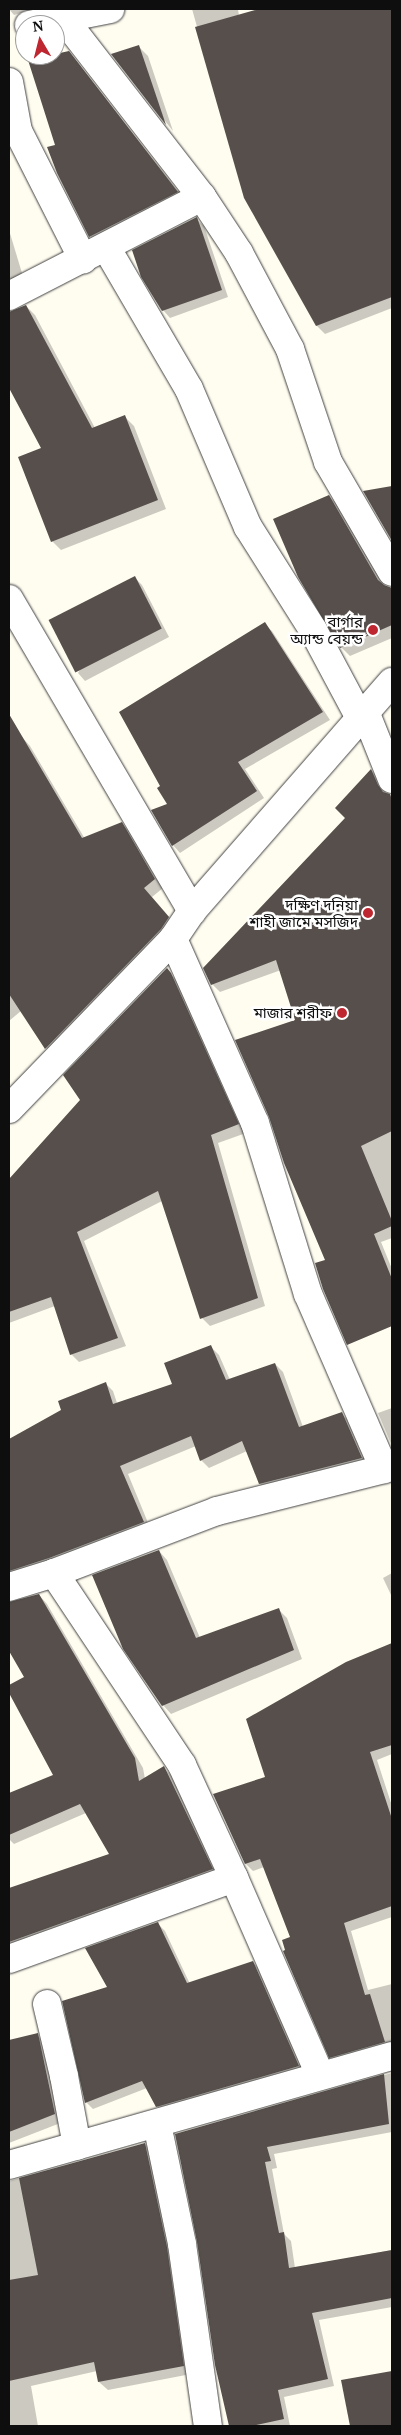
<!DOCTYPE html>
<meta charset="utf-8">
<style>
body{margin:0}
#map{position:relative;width:401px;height:2435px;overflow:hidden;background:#fffcf0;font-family:"PT Serif","Noto Sans Bengali",serif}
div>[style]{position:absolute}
.shadow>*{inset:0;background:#0003}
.building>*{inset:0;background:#574f4b;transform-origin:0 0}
.roads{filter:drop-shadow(0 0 1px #414141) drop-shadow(0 0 1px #414141)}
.minor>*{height:28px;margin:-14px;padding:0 14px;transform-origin:14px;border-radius:14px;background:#fff}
.dots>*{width:14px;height:14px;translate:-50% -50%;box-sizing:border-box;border:2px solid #fff;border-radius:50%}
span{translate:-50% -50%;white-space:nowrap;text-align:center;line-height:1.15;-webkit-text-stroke:5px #fff;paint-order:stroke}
.poi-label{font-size:15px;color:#0e0e0e}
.right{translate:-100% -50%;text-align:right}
.frame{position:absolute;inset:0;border:10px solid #0e0e0e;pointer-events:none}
.north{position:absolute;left:15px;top:15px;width:50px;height:50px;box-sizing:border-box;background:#fff;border:1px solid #9f9f9f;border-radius:50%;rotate:352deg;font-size:14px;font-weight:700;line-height:20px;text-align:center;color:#0e0e0e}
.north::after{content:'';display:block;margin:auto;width:18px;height:22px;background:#be2730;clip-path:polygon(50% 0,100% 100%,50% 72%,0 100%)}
</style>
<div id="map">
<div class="shadow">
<div style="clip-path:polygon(9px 9px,34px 9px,14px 15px)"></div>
<div style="clip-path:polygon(192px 9px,238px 9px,239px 16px,264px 9px,392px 9px,392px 308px,325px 334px,317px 326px,245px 197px)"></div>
<div style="clip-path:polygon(139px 47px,148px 56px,173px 131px,113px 55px)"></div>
<div style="clip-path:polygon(69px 52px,186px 201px,99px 245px,90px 236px,58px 173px,56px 146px)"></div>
<div style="clip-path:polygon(196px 219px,204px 226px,228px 297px,170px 318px,163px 310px)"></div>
<div style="clip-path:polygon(9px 230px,25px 283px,9px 294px)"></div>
<div style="clip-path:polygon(26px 306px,35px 315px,95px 428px,125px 417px,134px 426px,166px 509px,61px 550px,52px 541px,43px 449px,9px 385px,9px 312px)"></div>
<div style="clip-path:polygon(392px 487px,392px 539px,365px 492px)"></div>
<div style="clip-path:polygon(329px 496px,338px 505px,386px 587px,392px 589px,392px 638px,350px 656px,341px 647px)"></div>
<div style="clip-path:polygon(134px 577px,142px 585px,169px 637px,85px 681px,78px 673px)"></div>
<div style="clip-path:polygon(264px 624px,272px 631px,330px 720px,245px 769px,264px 798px,180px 853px,173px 845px,169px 805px,161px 786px)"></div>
<div style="clip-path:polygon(22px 737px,30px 746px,85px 839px,122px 824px,130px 832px,163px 888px,152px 897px,177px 926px,55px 1056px,46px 1048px,21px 1011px,9px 1021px,9px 741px)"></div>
<div style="clip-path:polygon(371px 770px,379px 778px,387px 795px,392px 795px,392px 1238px,381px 1242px,392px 1269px,392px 1312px,348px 1333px,326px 1260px,296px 1021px,281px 970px,220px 992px,212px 984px,347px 818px)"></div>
<div style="clip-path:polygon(167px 970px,179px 983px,246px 1133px,218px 1143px,265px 1306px,210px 1326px,202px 1318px,162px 1201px,84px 1241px,126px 1346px,79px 1362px,71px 1354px,55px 1306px,9px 1323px,9px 1197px,16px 1191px,81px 1100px)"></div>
<div style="clip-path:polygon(211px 1347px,219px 1355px,230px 1380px,275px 1364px,283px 1372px,303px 1427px,342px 1414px,350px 1422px,369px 1466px,268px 1492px,260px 1484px,247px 1451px,209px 1468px,201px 1460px,196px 1446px,128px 1474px,151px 1530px,9px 1582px,9px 1460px,18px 1457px,62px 1410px,105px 1383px,113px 1391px,117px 1403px,173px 1385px)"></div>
<div style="clip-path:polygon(392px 1408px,392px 1446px,378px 1413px)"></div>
<div style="clip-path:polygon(159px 1551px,167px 1560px,200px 1638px,278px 1609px,287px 1618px,302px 1659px,171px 1714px,163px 1705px)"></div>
<div style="clip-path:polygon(392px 1573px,392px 1597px,383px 1578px)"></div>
<div style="clip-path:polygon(39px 1595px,47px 1604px,143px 1768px,145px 1779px,164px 1768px,172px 1776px,220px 1877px,9px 1955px,9px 1890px,111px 1855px,86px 1813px,14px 1844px,9px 1839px,9px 1795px,54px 1775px,9px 1690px,9px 1687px,25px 1678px,9px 1649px,9px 1603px)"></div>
<div style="clip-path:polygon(389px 1646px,392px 1649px,392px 1754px,377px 1760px,392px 1806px,392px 1917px,351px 1931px,368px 1990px,392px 1984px,392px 2051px,338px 2064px,330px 2057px,291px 1938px,264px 1867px,253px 1871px,246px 1864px,266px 1778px)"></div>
<div style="clip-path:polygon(157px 1923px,165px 1931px,190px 1984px,253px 1962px,260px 1970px,306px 2074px,164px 2114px,157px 2106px,147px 2088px,93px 2109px,86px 2102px,109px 1988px)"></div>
<div style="clip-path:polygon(37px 2035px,46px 2043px,63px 2122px,9px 2143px,9px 2041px)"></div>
<div style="clip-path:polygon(392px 2073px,392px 2132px,274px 2154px,277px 2168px,272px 2169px,284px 2234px,291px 2241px,295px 2268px,392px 2250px,392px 2307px,319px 2320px,334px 2386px,284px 2397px,290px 2426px,230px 2426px,216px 2365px,199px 2242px,176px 2135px)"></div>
<div style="clip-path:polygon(145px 2144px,153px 2152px,191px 2374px,108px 2390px,99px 2382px,97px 2371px,31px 2386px,38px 2426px,9px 2426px,9px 2181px)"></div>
<div style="clip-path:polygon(392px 2372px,392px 2426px,351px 2426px,343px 2381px)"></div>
</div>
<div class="building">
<div style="clip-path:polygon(259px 9px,392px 9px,392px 297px,316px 326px,244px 198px,195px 27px)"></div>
<div style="clip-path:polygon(139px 45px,166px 125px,111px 54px)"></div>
<div style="clip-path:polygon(69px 51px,178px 192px,89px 237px,57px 173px,47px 147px,55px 145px,28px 60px)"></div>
<div style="clip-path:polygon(197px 217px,222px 290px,162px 311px,141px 277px,132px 250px)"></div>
<div style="clip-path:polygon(26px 305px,92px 428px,125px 415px,158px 500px,51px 542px,18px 457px,41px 448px,9px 388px,9px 312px)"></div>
<div style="clip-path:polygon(392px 486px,392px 541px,363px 491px)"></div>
<div style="clip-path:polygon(329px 495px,378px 580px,384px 585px,392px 588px,392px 625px,340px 648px,298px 577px,273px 519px)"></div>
<div style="left:135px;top:576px;width:59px;height:97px;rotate:63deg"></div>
<div style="clip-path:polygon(265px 622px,323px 712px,238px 762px,257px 791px,172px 846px,151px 810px,167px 804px,157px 788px,160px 786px,119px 712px)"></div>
<div style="clip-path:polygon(9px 714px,82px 838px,122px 822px,155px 879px,144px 888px,169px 917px,161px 929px,45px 1049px,9px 994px)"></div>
<div style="clip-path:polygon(371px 769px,378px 785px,383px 792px,390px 794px,392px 800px,392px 1131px,361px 1146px,392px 1221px,392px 1226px,374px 1234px,392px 1279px,392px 1326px,347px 1345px,323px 1289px,315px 1263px,325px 1260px,284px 1163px,269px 1117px,235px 1040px,295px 1020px,276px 960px,211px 985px,203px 968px,345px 818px,335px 808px)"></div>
<div style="clip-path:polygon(167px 968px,171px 973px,239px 1124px,211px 1135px,258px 1298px,200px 1319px,158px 1191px,77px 1232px,118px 1338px,70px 1355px,51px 1297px,9px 1312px,9px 1179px,80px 1100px,63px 1075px)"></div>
<div style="clip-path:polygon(211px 1345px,226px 1380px,275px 1363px,299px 1427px,342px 1412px,362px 1458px,259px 1484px,242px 1441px,200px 1461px,191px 1436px,120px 1466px,144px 1522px,49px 1558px,9px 1571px,9px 1439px,61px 1410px,58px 1401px,106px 1382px,113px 1404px,172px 1384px,164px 1363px)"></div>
<div style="clip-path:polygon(159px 1550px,196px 1638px,279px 1608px,294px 1650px,162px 1706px,123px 1649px,92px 1575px)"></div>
<div style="clip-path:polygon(39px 1594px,135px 1758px,139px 1781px,164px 1766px,213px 1869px,9px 1942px,9px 1888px,109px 1854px,80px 1804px,9px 1835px,9px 1793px,53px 1775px,9px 1693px,9px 1685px,24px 1677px,9px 1651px,9px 1602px)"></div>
<div style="clip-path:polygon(392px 1643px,392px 1745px,370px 1752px,392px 1819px,392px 1906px,344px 1923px,365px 1995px,370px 1994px,385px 2042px,329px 2058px,283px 1951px,285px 1950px,282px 1940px,290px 1937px,260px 1859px,245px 1864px,213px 1794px,265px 1777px,246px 1719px,346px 1662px)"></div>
<div style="clip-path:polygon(158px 1922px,187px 1983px,253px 1961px,299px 2066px,156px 2107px,142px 2081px,85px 2103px,62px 2001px,107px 1987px,85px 1948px)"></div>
<div style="clip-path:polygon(38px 2033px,55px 2114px,9px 2132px,9px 2040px)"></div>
<div style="clip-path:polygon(384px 2074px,389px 2124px,267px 2147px,271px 2161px,265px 2162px,279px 2233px,284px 2232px,289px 2268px,392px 2250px,392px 2298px,312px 2313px,328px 2379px,278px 2390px,284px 2419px,252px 2426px,229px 2426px,215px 2365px,197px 2242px,175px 2134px)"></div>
<div style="clip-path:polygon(145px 2143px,167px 2247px,184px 2366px,98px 2382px,94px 2362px,9px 2381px,9px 2280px,38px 2275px,19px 2178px)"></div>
<div style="clip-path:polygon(392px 2371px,392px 2426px,350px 2426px,341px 2380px)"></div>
</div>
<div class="roads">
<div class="minor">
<div style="left:29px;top:25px;width:83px;rotate:-11.2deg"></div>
<div style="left:9px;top:82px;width:50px;rotate:79.6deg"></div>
<div style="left:18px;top:131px;width:144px;rotate:63.1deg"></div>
<div style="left:202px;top:197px;width:67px;rotate:56.5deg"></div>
<div style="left:239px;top:253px;width:109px;rotate:62deg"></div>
<div style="left:290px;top:349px;width:119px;rotate:71.4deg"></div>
<div style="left:328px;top:462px;width:127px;rotate:59.8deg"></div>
<div style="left:106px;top:247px;width:164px;rotate:59.7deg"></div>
<div style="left:189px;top:389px;width:150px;rotate:66.9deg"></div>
<div style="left:248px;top:527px;width:122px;rotate:57.7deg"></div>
<div style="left:313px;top:630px;width:102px;rotate:61.9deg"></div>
<div style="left:9px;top:296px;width:217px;rotate:-27.2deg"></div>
<div style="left:202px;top:197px;width:225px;rotate:-127.8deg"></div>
<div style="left:64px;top:19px;width:11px;rotate:-112deg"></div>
<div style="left:9px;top:599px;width:362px;rotate:59.6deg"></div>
<div style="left:366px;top:714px;width:70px;rotate:68.2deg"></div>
<div style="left:173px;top:939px;width:201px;rotate:66deg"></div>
<div style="left:255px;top:1123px;width:179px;rotate:72.8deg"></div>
<div style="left:308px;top:1294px;width:191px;rotate:66.5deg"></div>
<div style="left:384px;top:1469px;width:172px;rotate:165.9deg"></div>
<div style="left:217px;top:1511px;width:174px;rotate:159.2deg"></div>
<div style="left:54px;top:1573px;width:231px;rotate:56.3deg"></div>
<div style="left:182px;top:1765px;width:124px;rotate:65.3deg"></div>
<div style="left:234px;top:1878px;width:215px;rotate:66.4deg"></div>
<div style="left:9px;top:1109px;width:236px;rotate:-46deg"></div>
<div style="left:173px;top:939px;width:34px;rotate:-56deg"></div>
<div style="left:192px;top:911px;width:304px;rotate:-48.9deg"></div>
<div style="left:9px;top:1587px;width:47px;rotate:-17.3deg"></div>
<div style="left:9px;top:1959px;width:239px;rotate:-19.8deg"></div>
<div style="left:47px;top:2004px;width:74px;rotate:76.7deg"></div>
<div style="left:64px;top:2076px;width:71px;rotate:79.5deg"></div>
<div style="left:157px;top:2124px;width:123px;rotate:78.2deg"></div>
<div style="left:182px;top:2244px;width:184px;rotate:81.9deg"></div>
<div style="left:9px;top:2165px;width:398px;rotate:-15.9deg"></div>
</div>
</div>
<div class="dots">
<div style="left:373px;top:630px;background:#be2730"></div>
<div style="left:368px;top:913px;background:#be2730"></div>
<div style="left:342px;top:1013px;background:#be2730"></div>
</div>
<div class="poi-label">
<span class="right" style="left:363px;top:630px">বার্গার<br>অ্যান্ড বেয়ন্ড</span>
<span class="right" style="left:358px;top:913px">দক্ষিণ দনিয়া<br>শাহী জামে মসজিদ</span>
<span class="right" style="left:332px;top:1013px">মাজার শরীফ</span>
</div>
<div class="frame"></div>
<div class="north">N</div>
</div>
